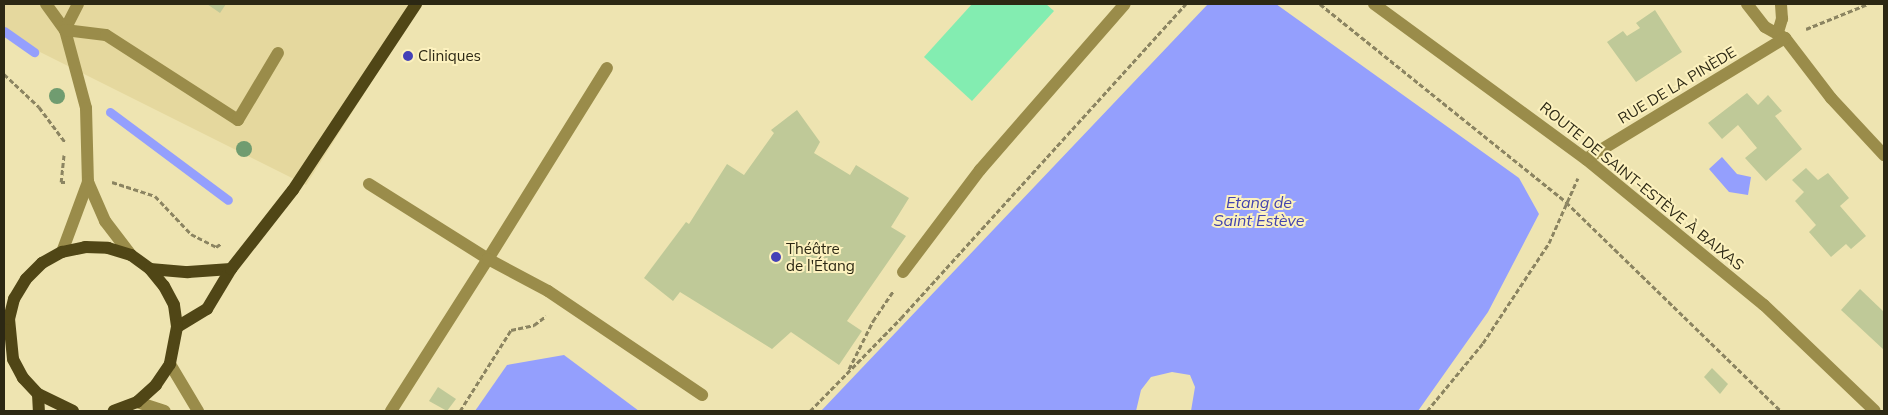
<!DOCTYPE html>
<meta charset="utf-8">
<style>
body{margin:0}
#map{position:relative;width:1888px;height:415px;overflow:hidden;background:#eee4b1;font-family:Mulish,sans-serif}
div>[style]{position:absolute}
.built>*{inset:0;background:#e5d89e}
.green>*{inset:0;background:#83edb1}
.water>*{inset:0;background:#949ffd}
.stream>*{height:9px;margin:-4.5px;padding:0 4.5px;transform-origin:4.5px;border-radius:4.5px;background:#949ffd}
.building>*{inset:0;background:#bfc998}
.path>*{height:3px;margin-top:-1.5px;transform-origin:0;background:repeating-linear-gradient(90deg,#8b8461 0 5px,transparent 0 7.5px)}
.minor>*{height:12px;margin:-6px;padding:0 6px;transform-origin:6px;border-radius:6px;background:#9a8c4a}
.major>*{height:12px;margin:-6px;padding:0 6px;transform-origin:6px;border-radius:6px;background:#504616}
.trees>*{width:16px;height:16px;margin:-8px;border-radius:50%;background:#709c70}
.dots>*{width:14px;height:14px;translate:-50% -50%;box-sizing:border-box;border:2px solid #fcf1be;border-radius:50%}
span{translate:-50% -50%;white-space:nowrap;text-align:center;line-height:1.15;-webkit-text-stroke:4px #fcf1be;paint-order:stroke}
.poi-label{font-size:15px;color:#2c2814}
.left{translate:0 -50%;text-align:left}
.street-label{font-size:15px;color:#2c2814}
.water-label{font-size:16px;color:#4343ae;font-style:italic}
.frame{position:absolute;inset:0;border:5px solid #2c2814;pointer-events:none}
</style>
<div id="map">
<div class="built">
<div style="clip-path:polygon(4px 4px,421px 4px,306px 185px,4px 34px)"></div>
</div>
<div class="green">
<div style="clip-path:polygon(972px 4px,1046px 4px,1054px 11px,972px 101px,924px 57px)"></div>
</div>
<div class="water">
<div style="clip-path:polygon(1208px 4px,1276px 4px,1519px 178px,1539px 214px,1488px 312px,1418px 411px,1191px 411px,1195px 387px,1190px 375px,1172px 372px,1151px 377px,1141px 390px,1136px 411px,821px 411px)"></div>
<div style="clip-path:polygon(1722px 157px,1737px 174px,1751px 177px,1748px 195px,1729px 192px,1709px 169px)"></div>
<div style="clip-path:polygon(564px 355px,639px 411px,475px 411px,507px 365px)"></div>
</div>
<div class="stream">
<div style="left:4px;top:31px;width:37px;rotate:35deg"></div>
<div style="left:110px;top:112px;width:147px;rotate:36.7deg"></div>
</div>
<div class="building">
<div style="clip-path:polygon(207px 4px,226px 4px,220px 13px)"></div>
<div style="clip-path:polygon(1655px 10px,1682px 52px,1636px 82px,1607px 42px,1623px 31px,1627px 36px,1640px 28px,1636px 23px)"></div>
<div style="clip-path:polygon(1747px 93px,1758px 105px,1768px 95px,1782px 111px,1775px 116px,1802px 149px,1766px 181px,1745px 158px,1757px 148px,1738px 125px,1722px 139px,1708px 123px)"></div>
<div style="clip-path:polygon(797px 110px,820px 142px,814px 153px,850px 175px,856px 165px,909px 198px,891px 227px,906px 236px,847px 321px,862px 331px,839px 365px,791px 332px,772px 349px,680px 292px,673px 301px,644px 278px,686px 222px,689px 224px,727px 164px,744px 175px,774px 133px,771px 130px)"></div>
<div style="clip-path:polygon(1806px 168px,1818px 180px,1828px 173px,1849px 198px,1840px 206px,1866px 236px,1851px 249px,1846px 244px,1831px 257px,1809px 232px,1816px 225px,1795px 201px,1804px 192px,1792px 180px)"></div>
<div style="clip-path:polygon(1860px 289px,1884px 312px,1884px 350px,1841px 310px)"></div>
<div style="clip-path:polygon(1712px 368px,1728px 384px,1720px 394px,1704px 377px)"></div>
<div style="clip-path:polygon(438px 387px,456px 399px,447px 411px,429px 401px)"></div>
</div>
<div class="path">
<div style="left:1320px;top:4px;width:316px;rotate:38.8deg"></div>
<div style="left:1566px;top:202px;width:300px;rotate:44.2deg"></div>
<div style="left:1806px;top:29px;width:67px;rotate:-22deg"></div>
<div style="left:4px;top:74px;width:48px;rotate:43.3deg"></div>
<div style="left:39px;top:107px;width:44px;rotate:53.4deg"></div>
<div style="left:64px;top:155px;width:27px;rotate:96deg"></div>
<div style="left:61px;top:182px;width:4px"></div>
<div style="left:112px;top:182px;width:45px;rotate:18deg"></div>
<div style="left:155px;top:196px;width:52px;rotate:46.5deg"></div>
<div style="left:191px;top:234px;width:28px;rotate:27deg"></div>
<div style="left:216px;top:247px;width:7px;rotate:-34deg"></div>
<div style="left:849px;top:369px;width:54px;rotate:-63.4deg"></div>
<div style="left:873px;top:321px;width:37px;rotate:-56deg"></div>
<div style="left:460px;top:411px;width:96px;rotate:-57.8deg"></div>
<div style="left:511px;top:330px;width:24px;rotate:-12deg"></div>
<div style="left:534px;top:325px;width:15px;rotate:-37deg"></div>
<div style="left:810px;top:411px;width:130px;rotate:-45.6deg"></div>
<div style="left:901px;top:318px;width:424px;rotate:-47.8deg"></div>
<div style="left:1427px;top:411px;width:88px;rotate:-50.5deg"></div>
<div style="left:1483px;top:343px;width:120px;rotate:-56.6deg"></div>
<div style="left:1549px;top:243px;width:71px;rotate:-66deg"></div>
</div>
<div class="minor">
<div style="left:46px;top:4px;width:32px;rotate:54deg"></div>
<div style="left:65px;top:30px;width:81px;rotate:74.9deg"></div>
<div style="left:86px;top:108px;width:74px;rotate:88.5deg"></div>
<div style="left:88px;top:182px;width:43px;rotate:66.4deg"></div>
<div style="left:105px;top:221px;width:43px;rotate:52.6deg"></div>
<div style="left:78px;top:4px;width:29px;rotate:117deg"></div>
<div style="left:65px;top:30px;width:41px;rotate:7deg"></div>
<div style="left:106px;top:35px;width:157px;rotate:32.8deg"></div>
<div style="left:238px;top:120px;width:78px;rotate:-59.2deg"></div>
<div style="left:1374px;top:4px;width:263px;rotate:36.2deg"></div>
<div style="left:1586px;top:159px;width:230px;rotate:39.4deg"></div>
<div style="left:1764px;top:305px;width:153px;rotate:43.7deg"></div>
<div style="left:1747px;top:4px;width:29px;rotate:52deg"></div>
<div style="left:1765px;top:27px;width:23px;rotate:29deg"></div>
<div style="left:1785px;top:38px;width:76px;rotate:52.5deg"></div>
<div style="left:1831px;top:98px;width:78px;rotate:47.1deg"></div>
<div style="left:1778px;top:32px;width:14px;rotate:-73deg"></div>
<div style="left:1782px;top:19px;width:15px;rotate:-94deg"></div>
<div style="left:1586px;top:159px;width:233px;rotate:-31.3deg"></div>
<div style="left:369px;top:184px;width:141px;rotate:32.2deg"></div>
<div style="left:488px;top:259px;width:225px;rotate:-58.1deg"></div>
<div style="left:62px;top:252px;width:75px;rotate:-69.6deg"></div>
<div style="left:903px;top:272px;width:128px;rotate:-53deg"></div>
<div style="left:980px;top:170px;width:220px;rotate:-48.9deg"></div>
<div style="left:170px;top:364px;width:55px;rotate:59.2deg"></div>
<div style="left:137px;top:402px;width:29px;rotate:18deg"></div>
<div style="left:391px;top:411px;width:180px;rotate:-57.5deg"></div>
<div style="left:488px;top:259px;width:68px;rotate:28.1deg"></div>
<div style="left:548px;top:291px;width:186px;rotate:34deg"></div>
</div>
<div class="major">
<div style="left:150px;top:269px;width:38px;rotate:5deg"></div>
<div style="left:188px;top:272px;width:43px;rotate:-4deg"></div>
<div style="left:177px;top:327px;width:35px;rotate:-31deg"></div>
<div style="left:207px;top:309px;width:47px;rotate:-59deg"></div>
<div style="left:231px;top:269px;width:100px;rotate:-51.9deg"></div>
<div style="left:293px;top:190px;width:223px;rotate:-56.5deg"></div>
<div style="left:38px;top:394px;width:17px;rotate:87deg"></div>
<div style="left:73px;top:411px;width:39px;rotate:-154deg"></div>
<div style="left:38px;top:394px;width:22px;rotate:-133deg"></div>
<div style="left:23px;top:378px;width:21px;rotate:-118deg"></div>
<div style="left:13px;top:359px;width:40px;rotate:-95.7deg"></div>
<div style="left:9px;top:319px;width:21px;rotate:-76deg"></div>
<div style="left:14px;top:299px;width:23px;rotate:-59deg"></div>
<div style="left:26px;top:279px;width:23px;rotate:-45deg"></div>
<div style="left:42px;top:263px;width:23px;rotate:-29deg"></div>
<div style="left:62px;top:252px;width:24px;rotate:-12deg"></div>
<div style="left:85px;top:247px;width:23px;rotate:2deg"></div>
<div style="left:108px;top:248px;width:24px;rotate:17deg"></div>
<div style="left:131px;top:255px;width:24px;rotate:36deg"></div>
<div style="left:150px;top:269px;width:22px;rotate:51deg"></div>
<div style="left:164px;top:286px;width:21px;rotate:62deg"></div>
<div style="left:174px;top:305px;width:22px;rotate:82deg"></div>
<div style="left:177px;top:327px;width:38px;rotate:101deg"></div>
<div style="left:170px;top:364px;width:25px;rotate:124deg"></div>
<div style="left:156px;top:385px;width:25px;rotate:138deg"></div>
<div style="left:137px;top:402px;width:25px;rotate:159deg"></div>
</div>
<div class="trees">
<div style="left:57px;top:96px"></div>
<div style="left:244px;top:149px"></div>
</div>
<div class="dots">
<div style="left:408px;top:56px;background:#4441b7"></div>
<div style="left:776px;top:257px;background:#4441b7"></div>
</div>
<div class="poi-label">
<span class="left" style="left:418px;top:56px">Cliniques</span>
<span class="left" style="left:786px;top:257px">Théâtre<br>de l'Étang</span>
</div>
<div class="street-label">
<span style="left:1677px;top:85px;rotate:-31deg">RUE DE LA PINÈDE</span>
<span style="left:1642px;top:186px;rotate:39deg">ROUTE DE SAINT-ESTÈVE À BAIXAS</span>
</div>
<div class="water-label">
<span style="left:1259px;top:211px">Etang de<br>Saint Estève</span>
</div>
<div class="frame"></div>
</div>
